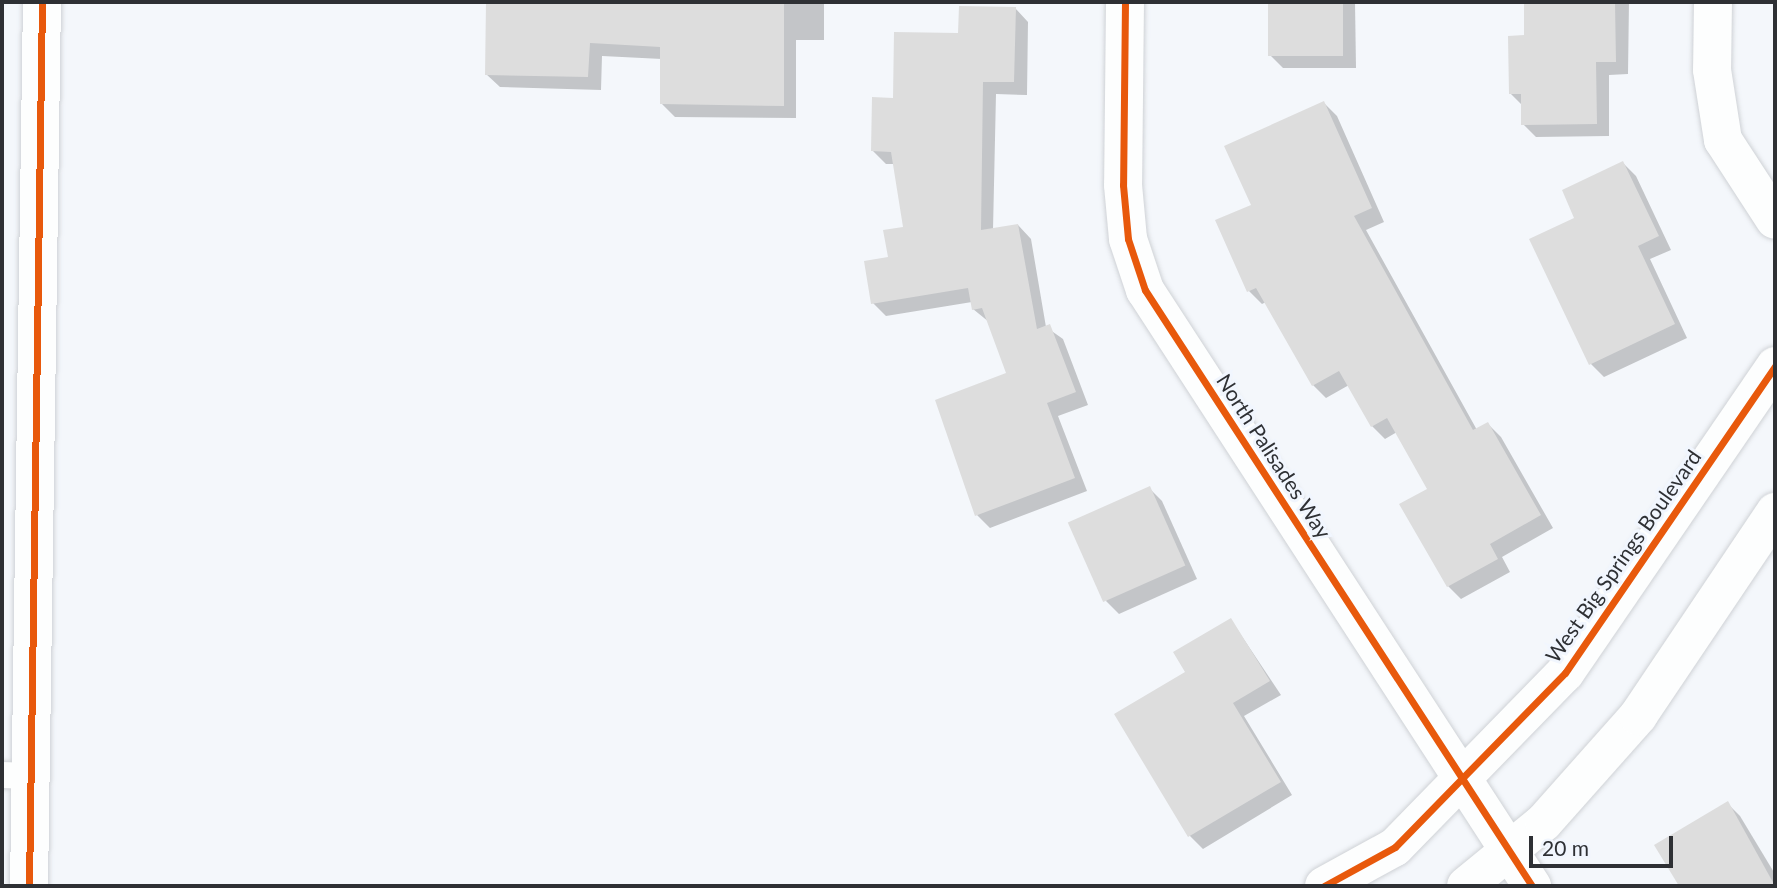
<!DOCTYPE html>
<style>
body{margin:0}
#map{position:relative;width:1777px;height:888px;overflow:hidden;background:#f4f7fb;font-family:Lato,sans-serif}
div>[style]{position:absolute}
.shadow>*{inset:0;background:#0003}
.building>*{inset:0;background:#ddd;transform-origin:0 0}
.roads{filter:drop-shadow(0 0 2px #cfd2d6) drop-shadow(0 0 2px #cfd2d6)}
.lane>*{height:26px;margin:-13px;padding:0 13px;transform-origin:13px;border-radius:13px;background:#fdfefe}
.street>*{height:38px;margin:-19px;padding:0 19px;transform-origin:19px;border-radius:19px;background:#fdfefe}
.secondary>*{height:38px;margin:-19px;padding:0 19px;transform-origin:19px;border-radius:19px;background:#fdfefe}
.cycleway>*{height:7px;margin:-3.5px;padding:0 3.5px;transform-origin:3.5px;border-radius:3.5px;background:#e8590c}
span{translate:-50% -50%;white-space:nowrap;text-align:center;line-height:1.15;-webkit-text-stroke:6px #f1f6fe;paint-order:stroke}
.street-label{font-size:21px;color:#2e3034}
.frame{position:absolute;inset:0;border:4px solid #2e3034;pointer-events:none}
.scale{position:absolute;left:1529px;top:836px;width:144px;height:32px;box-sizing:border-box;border:4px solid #2e3034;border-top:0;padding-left:9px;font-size:21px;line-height:24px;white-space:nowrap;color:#2e3034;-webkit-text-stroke:5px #f1f6fe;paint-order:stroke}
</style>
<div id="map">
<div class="shadow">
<div style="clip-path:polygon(488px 2px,619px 2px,618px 6px,824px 2px,824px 40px,796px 40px,796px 118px,675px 117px,662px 104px,662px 59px,602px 56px,601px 90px,500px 87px,486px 74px)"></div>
<div style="clip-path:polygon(1270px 2px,1355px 2px,1356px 68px,1283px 68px,1270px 55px)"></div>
<div style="clip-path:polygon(1525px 2px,1629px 2px,1628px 74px,1609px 75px,1609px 136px,1536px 137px,1523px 124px,1523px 106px,1510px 93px,1526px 37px)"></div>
<div style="clip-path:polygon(1015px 8px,1028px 22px,1027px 95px,996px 94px,993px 230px,1018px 225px,1031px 239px,1046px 327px,1063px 339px,1088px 405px,1058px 416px,1087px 491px,990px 528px,977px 515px,1008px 374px,989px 322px,973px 309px,972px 302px,886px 316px,873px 303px,905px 228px,895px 164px,886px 164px,873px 151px,894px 100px,960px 35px)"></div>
<div style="clip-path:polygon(1324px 103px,1337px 116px,1384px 222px,1366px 230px,1477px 430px,1488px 424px,1501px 437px,1553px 528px,1502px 557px,1510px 572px,1461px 599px,1448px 586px,1402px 505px,1429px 490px,1397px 432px,1385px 439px,1372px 426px,1349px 385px,1326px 398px,1313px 385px,1266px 302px,1262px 304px,1249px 291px,1253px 205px)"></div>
<div style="clip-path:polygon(1623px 163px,1636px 176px,1671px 250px,1650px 259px,1687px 338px,1604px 377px,1591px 364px)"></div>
<div style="clip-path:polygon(1149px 488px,1162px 501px,1197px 579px,1119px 614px,1106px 601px)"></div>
<div style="clip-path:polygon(1231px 620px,1281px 695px,1244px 716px,1292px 795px,1203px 849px,1190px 836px,1187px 672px)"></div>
<div style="clip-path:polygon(1727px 803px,1740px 816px,1775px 874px,1775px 886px,1681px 886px,1656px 845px)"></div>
</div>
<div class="building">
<div style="clip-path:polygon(486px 2px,784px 2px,784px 106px,660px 104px,660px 47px,590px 43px,588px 77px,485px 75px)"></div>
<div style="left:1268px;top:2px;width:75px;height:54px"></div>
<div style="clip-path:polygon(1524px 2px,1615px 2px,1616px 62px,1596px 62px,1597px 124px,1521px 125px,1521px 94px,1509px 94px,1508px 36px,1524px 35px)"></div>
<div style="clip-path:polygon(959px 6px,1016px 7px,1014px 82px,983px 82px,981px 230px,1018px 224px,1037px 329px,1050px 324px,1076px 392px,1047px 403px,1075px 478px,975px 516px,935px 400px,1006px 373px,982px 308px,972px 310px,968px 288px,871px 304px,864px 261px,888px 257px,883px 230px,903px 227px,891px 152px,871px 151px,872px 97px,893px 98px,894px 32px,958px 33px)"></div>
<div style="clip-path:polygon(1324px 101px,1372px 208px,1354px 216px,1473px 430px,1488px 422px,1541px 515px,1490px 544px,1498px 559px,1447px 587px,1399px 504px,1427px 489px,1387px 418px,1371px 427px,1339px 371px,1312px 386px,1256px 288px,1247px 292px,1215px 220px,1251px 205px,1224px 146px)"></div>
<div style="clip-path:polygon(1623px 161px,1659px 236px,1638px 246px,1675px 324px,1589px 365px,1529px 239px,1574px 218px,1562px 190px)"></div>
<div style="left:1150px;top:486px;width:87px;height:90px;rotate:66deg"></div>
<div style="clip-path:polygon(1231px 618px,1270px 681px,1233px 703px,1281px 782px,1188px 837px,1114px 714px,1185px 672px,1173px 652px)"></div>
<div style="clip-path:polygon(1728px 801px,1775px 886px,1679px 886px,1654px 845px)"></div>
</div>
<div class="roads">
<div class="lane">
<div style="left:2px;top:775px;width:28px;rotate:2deg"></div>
</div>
<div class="street">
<div style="left:1125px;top:2px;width:183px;rotate:90.6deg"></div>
<div style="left:1123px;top:185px;width:54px;rotate:84.7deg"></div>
<div style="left:1128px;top:239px;width:54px;rotate:71.6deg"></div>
<div style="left:1145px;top:290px;width:711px;rotate:57deg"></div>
<div style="left:1713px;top:2px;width:68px;rotate:90.8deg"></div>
<div style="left:1712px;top:70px;width:71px;rotate:81.1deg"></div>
<div style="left:1723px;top:140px;width:95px;rotate:57deg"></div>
</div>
<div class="secondary">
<div style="left:29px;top:886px;width:884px;rotate:-89.16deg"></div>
<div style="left:1324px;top:886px;width:81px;rotate:-28.8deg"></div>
<div style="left:1395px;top:847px;width:243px;rotate:-45.7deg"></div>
<div style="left:1565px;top:673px;width:372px;rotate:-55.6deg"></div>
<div style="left:1466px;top:886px;width:101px;rotate:-39.4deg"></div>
<div style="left:1544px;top:822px;width:142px;rotate:-48.4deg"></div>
<div style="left:1638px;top:716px;width:246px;rotate:-56.1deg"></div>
</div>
</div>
<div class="cycleway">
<div style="left:1125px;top:2px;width:183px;rotate:90.6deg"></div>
<div style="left:1123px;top:185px;width:54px;rotate:84.7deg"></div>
<div style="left:1128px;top:239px;width:54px;rotate:71.6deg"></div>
<div style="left:1145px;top:290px;width:711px;rotate:57deg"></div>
<div style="left:29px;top:886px;width:884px;rotate:-89.16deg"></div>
<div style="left:1324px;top:886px;width:81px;rotate:-28.8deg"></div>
<div style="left:1395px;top:847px;width:243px;rotate:-45.7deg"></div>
<div style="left:1565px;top:673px;width:372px;rotate:-55.6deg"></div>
</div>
<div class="street-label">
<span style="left:1274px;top:456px;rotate:57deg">North Palisades Way</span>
<span style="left:1623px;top:556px;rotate:-55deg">West Big Springs Boulevard</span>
</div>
<div class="frame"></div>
<div class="scale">20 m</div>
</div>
